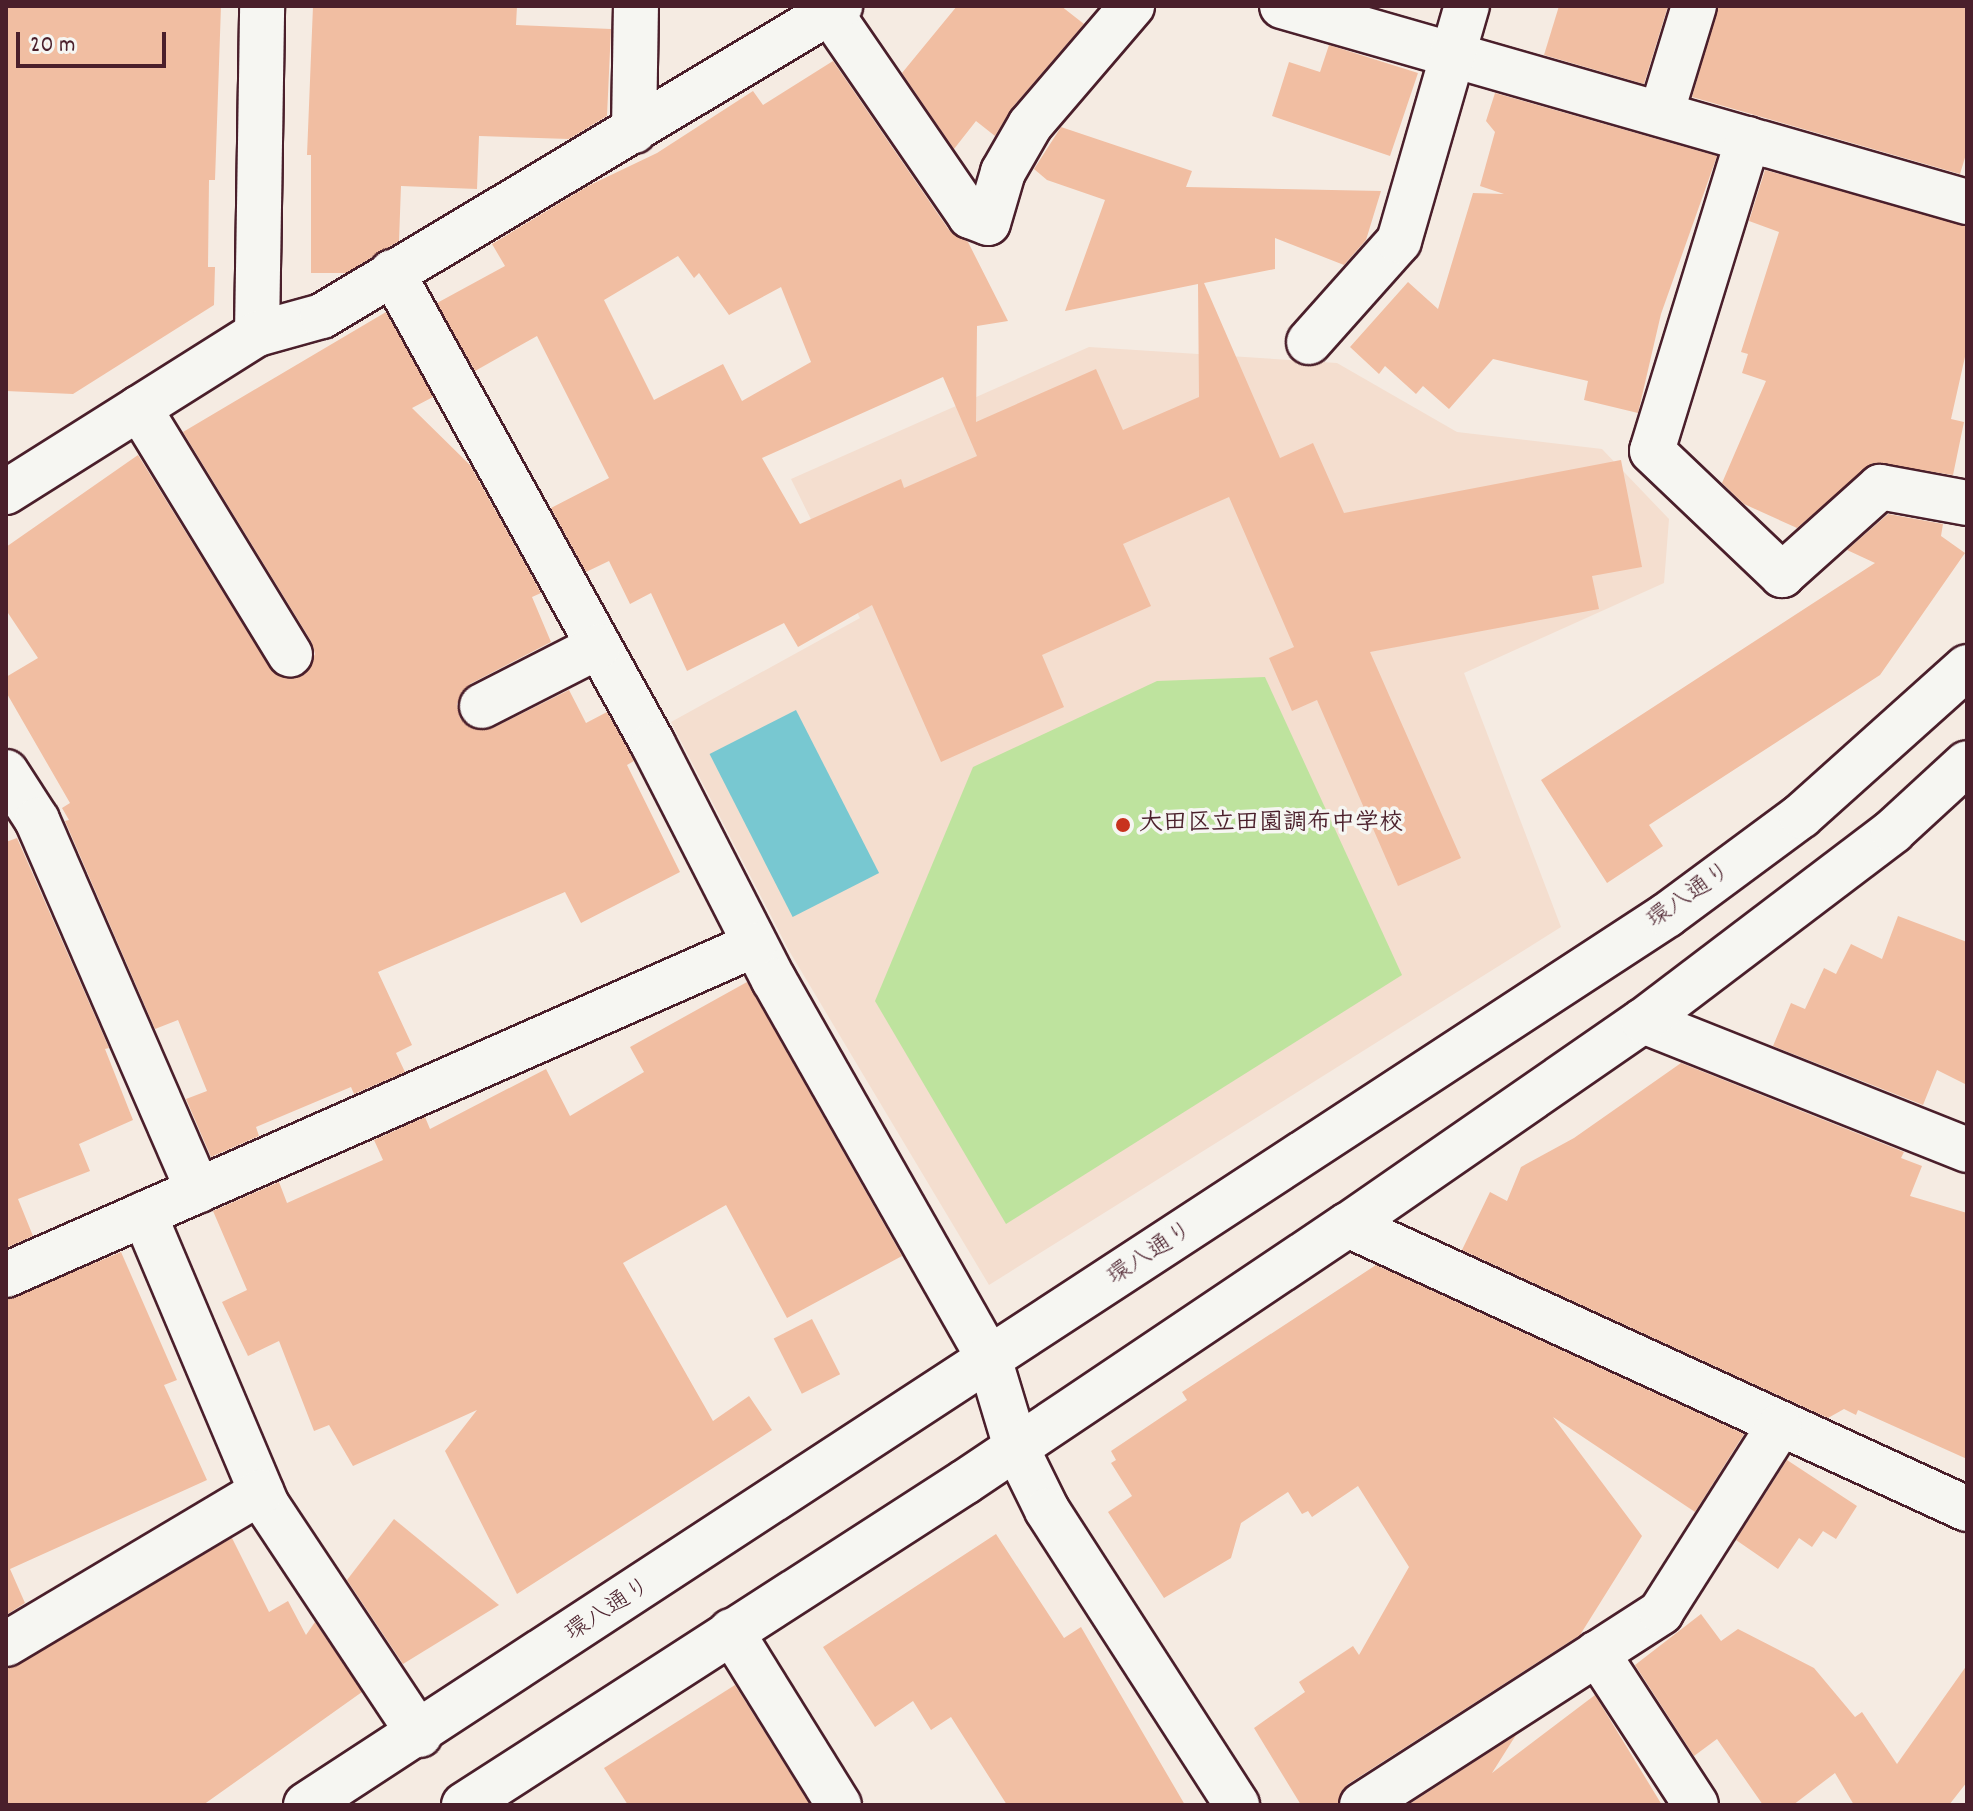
<!DOCTYPE html>
<html>
<head>
<meta charset="utf-8">
<style>
  body { margin:0 }
  #map { position:relative; width:1973px; height:1811px; overflow:hidden; background:#f5ebe2; font-family:Dekko,"Klee One",sans-serif }
  div>[style] { position:absolute }
  .built>* { inset:0; background:#f4decf }
  .green>* { inset:0; background:#bee39e }
  .water>* { inset:0; background:#78c8d1; transform-origin:0 0 }
  .building>* { inset:0; background:#f1bea2; transform-origin:0 0 }
  .roads { filter:drop-shadow(2px 0 #4a1f2b) drop-shadow(-2px 0 #4a1f2b) drop-shadow(0 2px #4a1f2b) drop-shadow(0 -2px #4a1f2b) }
  .minor>* { height:44px; margin:-22px; padding:0 22px; transform-origin:22px; border-radius:22px; background:#f6f6f2 }
  .major>* { height:44px; margin:-22px; padding:0 22px; transform-origin:22px; border-radius:22px; background:#f6f6f2 }
  .dots>* { width:22px; height:22px; translate:-50% -50%; box-sizing:border-box; border:4px solid #f6f6f2; border-radius:50% }
  span { translate:-50% -50%; white-space:nowrap; text-align:center; line-height:1.15; -webkit-text-stroke:7px #f6f6f2; paint-order:stroke }
  .poi-label { font-size:24px; color:#4a1f2b; font-weight:700 }
  .left { translate:0 -50%; text-align:left }
  .street-label { font-size:24px; color:#4a1f2b }
  .frame { position:absolute; inset:0; border:8px solid #4a1f2b; pointer-events:none }
  .scale { position:absolute; left:16px; top:32px; width:150px; height:36px; box-sizing:border-box; border:4px solid #4a1f2b; border-top:0; padding-left:10px; font-size:24px; line-height:28px; white-space:nowrap; color:#4a1f2b; -webkit-text-stroke:6px #f6f6f2; paint-order:stroke }
</style>
</head>
<body>
<div id="map">
  <div class="built">
    <i style="clip-path:polygon(1089px 347px,1337px 363px,1457px 432px,1602px 449px,1669px 519px,1664px 583px,1464px 673px,1561px 927px,989px 1285px,788px 949px,671px 722px,860px 618px,791px 479px)"></i>
  </div>
  <div class="green">
    <i style="clip-path:polygon(1265px 677px,1402px 975px,1006px 1224px,875px 1001px,973px 767px,1157px 681px)"></i>
  </div>
  <div class="water">
    <i style="left:796px;top:710px;width:183px;height:97px;rotate:63deg"></i>
  </div>
  <div class="building">
    <i style="clip-path:polygon(6px 6px,221px 6px,215px 180px,209px 180px,208px 267px,215px 267px,214px 305px,73px 394px,6px 391px)"></i>
    <i style="clip-path:polygon(313px 6px,517px 6px,516px 25px,611px 29px,607px 116px,569px 139px,479px 136px,477px 189px,401px 186px,399px 241px,346px 273px,311px 273px,311px 155px,307px 155px)"></i>
    <i style="clip-path:polygon(957px 6px,1061px 6px,1084px 24px,1011px 109px,995px 136px,976px 121px,954px 149px,902px 73px)"></i>
    <i style="clip-path:polygon(1559px 6px,1668px 6px,1644px 84px,1544px 55px)"></i>
    <i style="clip-path:polygon(1718px 6px,1967px 6px,1967px 151px,1960px 174px,1692px 97px)"></i>
    <i style="clip-path:polygon(1329px 45px,1418px 73px,1390px 156px,1272px 116px,1289px 62px,1320px 72px)"></i>
    <i style="clip-path:polygon(evenodd,833px 61px,949px 230px,968px 242px,1008px 321px,977px 326px,976px 422px,1096px 369px,1123px 430px,1199px 397px,1198px 284px,1065px 311px,1105px 200px,1047px 180px,1034px 169px,1061px 127px,1192px 171px,1186px 187px,1381px 191px,1366px 240px,1344px 265px,1275px 238px,1275px 269px,1204px 283px,1280px 458px,1313px 443px,1344px 513px,1621px 460px,1642px 567px,1592px 576px,1599px 609px,1370px 652px,1461px 858px,1398px 886px,1317px 700px,1292px 711px,1269px 658px,1294px 647px,1229px 497px,1123px 544px,1151px 606px,1042px 655px,1064px 707px,941px 762px,872px 605px,798px 647px,784px 623px,687px 671px,651px 593px,630px 604px,609px 561px,586px 572px,551px 508px,609px 478px,537px 336px,475px 371px,437px 303px,505px 266px,492px 244px,588px 186px,657px 153px,753px 91px,763px 105px,833px 61px,678px 256px,694px 278px,699px 273px,729px 315px,781px 287px,811px 362px,742px 401px,723px 364px,654px 400px,604px 300px,678px 256px,833px 61px,943px 377px,977px 456px,904px 488px,901px 479px,800px 524px,762px 458px,943px 377px)"></i>
    <i style="clip-path:polygon(1495px 93px,1717px 156px,1661px 314px,1638px 413px,1584px 400px,1588px 381px,1493px 359px,1449px 409px,1423px 386px,1416px 394px,1385px 366px,1379px 374px,1350px 347px,1408px 282px,1438px 309px,1473px 193px,1504px 194px,1480px 186px,1495px 132px,1486px 121px)"></i>
    <i style="clip-path:polygon(1765px 170px,1967px 226px,1967px 348px,1951px 419px,1964px 422px,1953px 475px,1873px 463px,1797px 528px,1744px 504px,1722px 483px,1766px 381px,1742px 373px,1748px 354px,1741px 352px,1779px 232px,1749px 221px)"></i>
    <i style="clip-path:polygon(386px 312px,433px 397px,412px 408px,470px 465px,541px 593px,532px 597px,551px 642px,470px 684px,457px 704px,460px 718px,469px 727px,493px 728px,569px 690px,586px 723px,607px 712px,634px 761px,627px 765px,680px 872px,581px 923px,565px 892px,378px 972px,412px 1045px,396px 1053px,405px 1072px,354px 1094px,351px 1087px,256px 1127px,259px 1136px,211px 1157px,186px 1099px,207px 1091px,178px 1020px,155px 1029px,65px 821px,69px 820px,62px 808px,70px 803px,6px 692px,6px 677px,38px 658px,6px 610px,6px 547px,138px 455px,269px 667px,290px 679px,304px 675px,315px 654px,311px 641px,183px 432px)"></i>
    <i style="clip-path:polygon(1888px 514px,1943px 524px,1941px 536px,1965px 553px,1880px 675px,1649px 825px,1663px 846px,1607px 883px,1541px 780px,1875px 563px,1847px 550px)"></i>
    <i style="clip-path:polygon(17px 838px,109px 1048px,105px 1049px,133px 1120px,79px 1144px,90px 1171px,18px 1199px,33px 1236px,6px 1248px,6px 842px)"></i>
    <i style="clip-path:polygon(1898px 916px,1967px 942px,1967px 1085px,1937px 1070px,1923px 1105px,1773px 1046px,1791px 1003px,1805px 1009px,1824px 968px,1836px 974px,1851px 944px,1882px 959px)"></i>
    <i style="clip-path:polygon(747px 982px,902px 1256px,787px 1318px,726px 1205px,623px 1263px,713px 1421px,749px 1396px,772px 1430px,517px 1594px,445px 1451px,477px 1410px,353px 1466px,329px 1425px,314px 1431px,279px 1341px,248px 1356px,222px 1302px,247px 1290px,213px 1211px,279px 1182px,287px 1203px,383px 1160px,374px 1140px,425px 1117px,430px 1129px,546px 1069px,570px 1116px,644px 1072px,630px 1047px)"></i>
    <i style="clip-path:polygon(1681px 1063px,1904px 1152px,1901px 1158px,1922px 1166px,1910px 1196px,1967px 1213px,1967px 1459px,1858px 1410px,1856px 1415px,1844px 1409px,1828px 1418px,1462px 1250px,1490px 1192px,1507px 1201px,1521px 1167px,1574px 1138px)"></i>
    <i style="clip-path:polygon(121px 1252px,177px 1380px,164px 1385px,207px 1480px,10px 1569px,25px 1603px,6px 1615px,6px 1300px)"></i>
    <i style="clip-path:polygon(1376px 1265px,1744px 1434px,1695px 1512px,1553px 1417px,1642px 1536px,1580px 1635px,1348px 1784px,1337px 1805px,1301px 1805px,1254px 1728px,1305px 1692px,1299px 1682px,1353px 1646px,1359px 1655px,1409px 1567px,1358px 1486px,1312px 1517px,1308px 1511px,1302px 1514px,1288px 1492px,1241px 1523px,1231px 1558px,1164px 1598px,1108px 1512px,1132px 1496px,1111px 1463px,1116px 1460px,1111px 1451px,1187px 1400px,1182px 1392px)"></i>
    <i style="left:812px;top:1319px;width:62px;height:43px;rotate:63deg"></i>
    <i style="clip-path:polygon(1787px 1460px,1857px 1506px,1836px 1539px,1823px 1531px,1812px 1547px,1799px 1538px,1778px 1569px,1736px 1540px)"></i>
    <i style="clip-path:polygon(394px 1519px,499px 1605px,403px 1664px,347px 1580px)"></i>
    <i style="clip-path:polygon(996px 1534px,1064px 1638px,1081px 1627px,1185px 1805px,1007px 1805px,951px 1717px,931px 1730px,913px 1701px,875px 1727px,823px 1647px)"></i>
    <i style="clip-path:polygon(232px 1538px,269px 1612px,288px 1601px,306px 1635px,315px 1622px,362px 1692px,203px 1805px,6px 1805px,6px 1669px)"></i>
    <i style="clip-path:polygon(1701px 1614px,1721px 1641px,1738px 1629px,1814px 1668px,1855px 1717px,1862px 1712px,1897px 1764px,1967px 1665px,1967px 1782px,1949px 1805px,1854px 1805px,1835px 1773px,1793px 1805px,1763px 1805px,1717px 1739px,1694px 1756px,1635px 1665px)"></i>
    <i style="clip-path:polygon(735px 1685px,810px 1805px,628px 1805px,604px 1768px)"></i>
    <i style="clip-path:polygon(1595px 1695px,1662px 1805px,1408px 1805px,1516px 1735px,1492px 1773px)"></i>
  </div>
  <div class="roads">
    <div class="minor">
      <i style="left:1282px;top:6px;width:712px;rotate:15.97deg"></i>
      <i style="left:832px;top:15px;width:244px;rotate:55.5deg"></i>
      <i style="left:970px;top:216px;width:19px;rotate:21deg"></i>
      <i style="left:988px;top:223px;width:53px;rotate:-73.6deg"></i>
      <i style="left:1003px;top:172px;width:54px;rotate:-60.1deg"></i>
      <i style="left:1030px;top:125px;width:157px;rotate:-49.4deg"></i>
      <i style="left:1661px;top:114px;width:113px;rotate:-73deg"></i>
      <i style="left:634px;top:131px;width:125px;rotate:-89.1deg"></i>
      <i style="left:1748px;top:139px;width:326px;rotate:107.1deg"></i>
      <i style="left:1652px;top:451px;width:180px;rotate:43.6deg"></i>
      <i style="left:1782px;top:575px;width:132px;rotate:-41.9deg"></i>
      <i style="left:1880px;top:487px;width:88px;rotate:10.4deg"></i>
      <i style="left:392px;top:272px;width:539px;rotate:61.06deg"></i>
      <i style="left:653px;top:744px;width:265px;rotate:62.9deg"></i>
      <i style="left:774px;top:980px;width:438px;rotate:60.4deg"></i>
      <i style="left:990px;top:1361px;width:90px;rotate:73.2deg"></i>
      <i style="left:1016px;top:1447px;width:70px;rotate:63.8deg"></i>
      <i style="left:1047px;top:1510px;width:351px;rotate:57.2deg"></i>
      <i style="left:257px;top:334px;width:328px;rotate:-89.1deg"></i>
      <i style="left:1309px;top:342px;width:135px;rotate:-48.3deg"></i>
      <i style="left:1399px;top:241px;width:245px;rotate:-73.9deg"></i>
      <i style="left:139px;top:408px;width:289px;rotate:58.5deg"></i>
      <i style="left:6px;top:492px;width:297px;rotate:-32.2deg"></i>
      <i style="left:257px;top:334px;width:67px;rotate:-15.5deg"></i>
      <i style="left:322px;top:316px;width:604px;rotate:-30.9deg"></i>
      <i style="left:482px;top:706px;width:131px;rotate:-27.1deg"></i>
      <i style="left:6px;top:772px;width:57px;rotate:57.1deg"></i>
      <i style="left:37px;top:820px;width:404px;rotate:66.5deg"></i>
      <i style="left:1643px;top:1021px;width:349px;rotate:21.7deg"></i>
      <i style="left:144px;top:1214px;width:316px;rotate:67.1deg"></i>
      <i style="left:267px;top:1505px;width:276px;rotate:56.4deg"></i>
      <i style="left:1348px;top:1225px;width:681px;rotate:24.65deg"></i>
      <i style="left:6px;top:1275px;width:818px;rotate:-23.81deg"></i>
      <i style="left:731px;top:1631px;width:205px;rotate:58.2deg"></i>
      <i style="left:6px;top:1644px;width:297px;rotate:-30.8deg"></i>
      <i style="left:1597px;top:1653px;width:181px;rotate:56.9deg"></i>
      <i style="left:1362px;top:1805px;width:356px;rotate:-32.8deg"></i>
      <i style="left:1661px;top:1612px;width:220px;rotate:-57.6deg"></i>
    </div>
    <div class="major">
      <i style="left:306px;top:1805px;width:1626px;rotate:-33.18deg"></i>
      <i style="left:1667px;top:915px;width:167px;rotate:-36.5deg"></i>
      <i style="left:1801px;top:816px;width:223px;rotate:-41.9deg"></i>
      <i style="left:464px;top:1805px;width:596px;rotate:-32.81deg"></i>
      <i style="left:965px;top:1482px;width:461px;rotate:-33.9deg"></i>
      <i style="left:1348px;top:1225px;width:359px;rotate:-34.7deg"></i>
      <i style="left:1643px;top:1021px;width:314px;rotate:-37.2deg"></i>
      <i style="left:1893px;top:831px;width:100px;rotate:-42.6deg"></i>
    </div>
  </div>
  <div class="dots">
    <i style="left:1123px;top:825px;background:#c8321e"></i>
  </div>
  <div class="poi-label">
    <span class="left" style="left:1139px;top:825px">大田区立田園調布中学校</span>
  </div>
  <div class="street-label">
    <span style="left:1690px;top:897px;rotate:-35deg">環八通り</span>
    <span style="left:1151px;top:1255px;rotate:-33deg">環八通り</span>
    <span style="left:609px;top:1611px;rotate:-33deg">環八通り</span>
  </div>
  <div class="frame"></div>
  <div class="scale">20 m</div>
</div>
</body>
</html>
